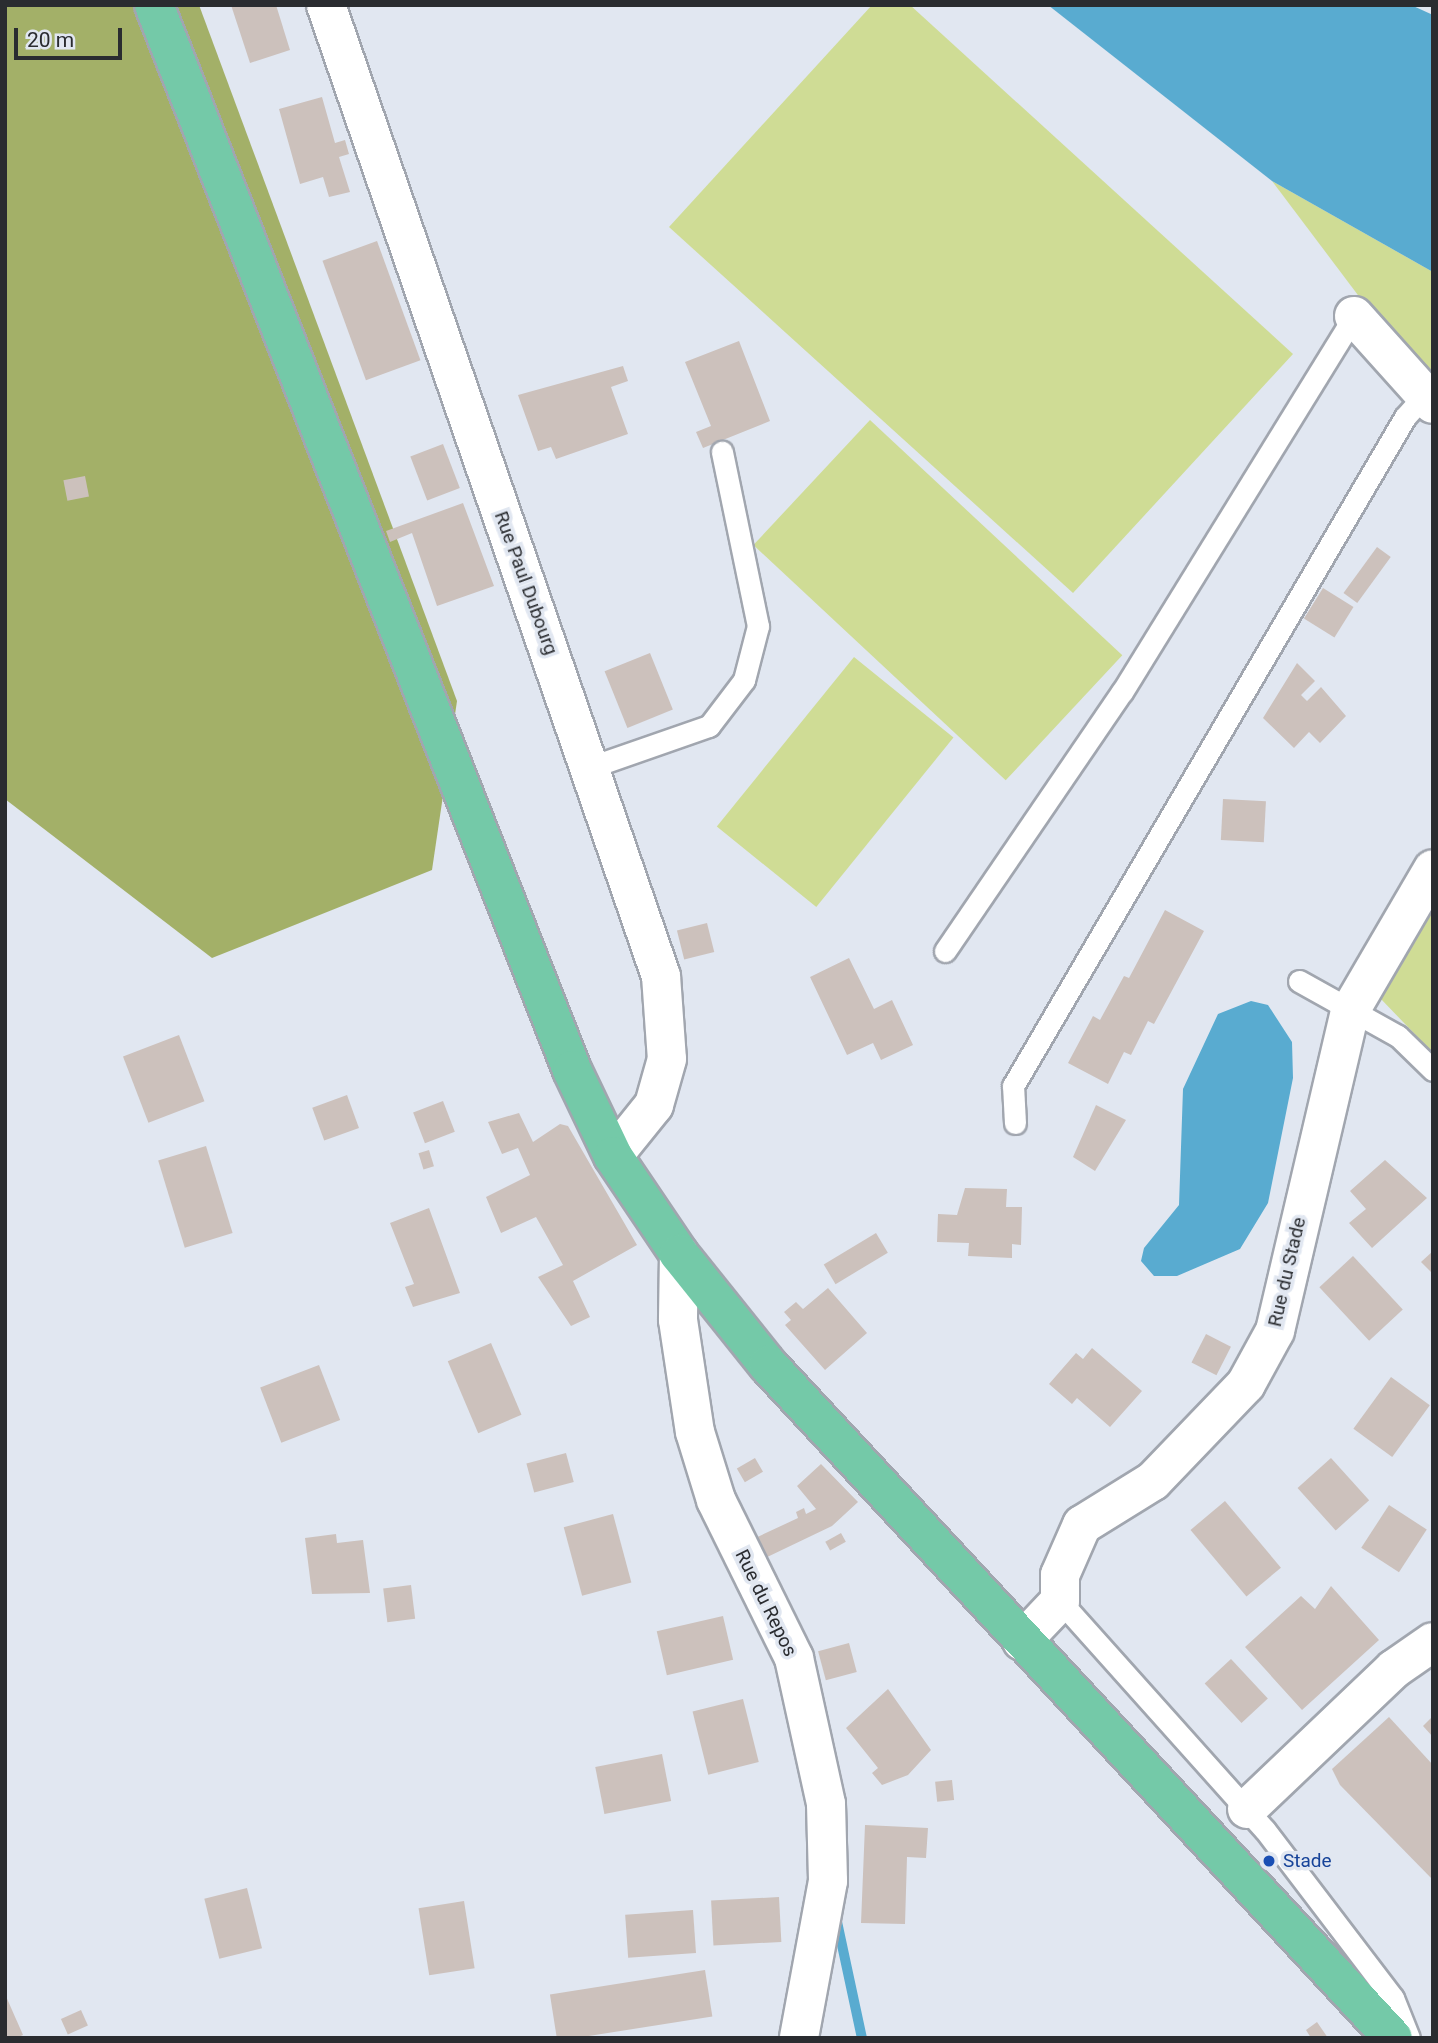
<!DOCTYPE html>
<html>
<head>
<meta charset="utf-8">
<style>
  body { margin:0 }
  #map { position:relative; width:1438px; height:2043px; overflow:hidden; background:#e1e7f1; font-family:Roboto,sans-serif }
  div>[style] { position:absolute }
  .green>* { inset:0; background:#cfdc95; transform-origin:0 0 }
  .forest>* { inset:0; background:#a3b068 }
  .water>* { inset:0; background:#59abd0 }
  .stream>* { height:10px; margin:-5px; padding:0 5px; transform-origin:5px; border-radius:5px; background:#59abd0 }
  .building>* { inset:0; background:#ccc1bc; transform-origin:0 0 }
  .roads { filter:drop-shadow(2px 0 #a1a6af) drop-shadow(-2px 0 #a1a6af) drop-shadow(0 2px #a1a6af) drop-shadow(0 -2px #a1a6af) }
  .lane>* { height:21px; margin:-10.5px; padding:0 10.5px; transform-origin:10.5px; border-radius:10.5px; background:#fff }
  .street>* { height:38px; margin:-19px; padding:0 19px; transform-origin:19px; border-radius:19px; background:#fff }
  .primary>* { height:38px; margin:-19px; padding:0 19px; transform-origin:19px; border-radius:19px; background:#74c9a8 }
  .dots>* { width:19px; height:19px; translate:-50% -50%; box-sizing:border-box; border:4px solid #e1e7f1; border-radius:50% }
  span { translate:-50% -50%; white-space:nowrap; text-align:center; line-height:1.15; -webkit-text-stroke:7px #e1e7f1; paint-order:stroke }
  .street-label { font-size:19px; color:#2a2c30 }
  .transit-label { font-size:19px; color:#164399 }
  .left { translate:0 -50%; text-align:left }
  .frame { position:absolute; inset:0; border:7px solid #2a2c30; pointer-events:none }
  .scale { position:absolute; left:14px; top:28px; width:108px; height:32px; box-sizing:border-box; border:4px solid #2a2c30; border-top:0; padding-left:9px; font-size:21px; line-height:24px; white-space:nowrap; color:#2a2c30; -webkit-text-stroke:5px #e1e7f1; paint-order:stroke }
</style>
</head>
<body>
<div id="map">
  <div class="green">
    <i style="clip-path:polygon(872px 5px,910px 5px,1293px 354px,1073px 593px,669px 227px)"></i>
    <i style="clip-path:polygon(1272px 181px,1433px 272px,1433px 380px,1385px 331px)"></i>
    <i style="left:870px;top:420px;width:345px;height:171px;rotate:43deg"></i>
    <i style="left:854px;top:657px;width:128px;height:218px;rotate:39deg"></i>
    <i style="clip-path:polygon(1433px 907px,1433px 1053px,1379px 997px)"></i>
  </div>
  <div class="forest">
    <i style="clip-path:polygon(5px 5px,199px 5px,457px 701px,432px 870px,212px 958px,5px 799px)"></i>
  </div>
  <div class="water">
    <i style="clip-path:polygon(1048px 5px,1411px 5px,1433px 15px,1433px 272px,1272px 181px)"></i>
    <i style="clip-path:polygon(1251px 1001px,1268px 1005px,1292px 1042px,1293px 1078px,1268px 1203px,1240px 1249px,1177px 1276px,1154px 1276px,1141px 1261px,1144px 1248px,1179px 1205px,1183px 1089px,1218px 1014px)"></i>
  </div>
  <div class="stream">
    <i style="left:836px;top:1917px;width:124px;rotate:77.9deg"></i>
  </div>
  <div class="building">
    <i style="clip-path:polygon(231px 5px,276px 5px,290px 50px,250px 63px)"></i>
    <i style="clip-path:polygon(322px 97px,335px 143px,345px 140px,349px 154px,339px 157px,350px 192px,329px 197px,323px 177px,300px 184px,279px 109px)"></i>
    <i style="left:377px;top:241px;width:127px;height:58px;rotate:70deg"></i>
    <i style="clip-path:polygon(739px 341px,770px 421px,703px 448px,696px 432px,711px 426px,685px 362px)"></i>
    <i style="clip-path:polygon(623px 366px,628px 381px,611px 387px,628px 434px,556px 459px,551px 447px,538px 451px,518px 395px)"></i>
    <i style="left:443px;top:444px;width:47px;height:35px;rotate:69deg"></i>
    <i style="left:85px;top:476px;width:21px;height:22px;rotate:79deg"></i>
    <i style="clip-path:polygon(463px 503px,494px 586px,437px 606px,412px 533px,390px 542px,386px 531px)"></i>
    <i style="left:1377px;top:547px;width:17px;height:57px;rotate:36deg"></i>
    <i style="left:1323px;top:588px;width:36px;height:36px;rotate:32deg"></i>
    <i style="left:650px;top:653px;width:61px;height:49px;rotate:68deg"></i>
    <i style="clip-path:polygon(1297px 663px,1315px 681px,1301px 695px,1307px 701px,1321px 687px,1346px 716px,1320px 743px,1309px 732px,1294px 748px,1263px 718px)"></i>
    <i style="left:1223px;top:799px;width:43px;height:41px;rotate:3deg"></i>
    <i style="clip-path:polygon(1165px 910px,1204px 931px,1154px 1024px,1148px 1021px,1131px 1055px,1124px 1052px,1108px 1084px,1068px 1063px,1093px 1016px,1100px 1020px,1124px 976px,1129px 978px)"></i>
    <i style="left:707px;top:923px;width:30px;height:31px;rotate:76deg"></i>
    <i style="clip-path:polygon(849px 958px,874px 1009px,892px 1000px,913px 1045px,881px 1060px,873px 1043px,847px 1055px,810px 977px)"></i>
    <i style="left:179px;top:1035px;width:71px;height:60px;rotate:69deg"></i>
    <i style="left:347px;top:1095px;width:35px;height:37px;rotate:70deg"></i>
    <i style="left:443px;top:1101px;width:33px;height:32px;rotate:69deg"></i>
    <i style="clip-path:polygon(1096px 1105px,1126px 1120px,1095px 1171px,1073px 1157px)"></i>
    <i style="clip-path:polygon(519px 1113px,533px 1142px,560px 1124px,568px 1126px,637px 1245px,573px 1281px,590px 1317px,571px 1326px,538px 1277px,563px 1265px,536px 1217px,501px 1233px,486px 1197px,530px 1175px,518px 1148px,502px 1154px,488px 1122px)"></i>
    <i style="left:206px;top:1146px;width:91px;height:50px;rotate:73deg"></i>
    <i style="left:429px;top:1150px;width:17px;height:11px;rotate:73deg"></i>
    <i style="clip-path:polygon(1385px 1160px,1427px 1198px,1372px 1248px,1349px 1223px,1366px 1209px,1350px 1191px)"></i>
    <i style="clip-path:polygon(965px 1188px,1007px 1189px,1006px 1207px,1022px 1207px,1021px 1245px,1012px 1244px,1012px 1258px,968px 1256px,969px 1243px,937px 1242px,938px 1214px,957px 1215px)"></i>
    <i style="clip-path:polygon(429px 1208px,460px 1293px,413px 1307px,405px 1287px,414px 1284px,390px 1223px)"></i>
    <i style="left:876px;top:1233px;width:23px;height:61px;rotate:59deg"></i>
    <i style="clip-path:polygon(1433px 1251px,1433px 1274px,1421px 1262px)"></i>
    <i style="left:1353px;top:1256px;width:73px;height:46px;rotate:47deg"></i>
    <i style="clip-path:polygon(828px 1288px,867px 1333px,825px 1370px,785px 1325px,791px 1320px,784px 1312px,796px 1302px,803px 1309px)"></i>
    <i style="left:1206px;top:1334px;width:28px;height:32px;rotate:27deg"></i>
    <i style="left:491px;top:1343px;width:78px;height:47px;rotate:67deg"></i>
    <i style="clip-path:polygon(1092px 1348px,1142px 1391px,1110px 1427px,1077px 1398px,1072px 1404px,1049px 1384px,1076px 1353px,1083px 1359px)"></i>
    <i style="left:319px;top:1365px;width:59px;height:63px;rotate:69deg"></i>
    <i style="left:1391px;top:1377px;width:48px;height:64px;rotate:36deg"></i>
    <i style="left:566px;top:1453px;width:30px;height:41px;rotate:75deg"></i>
    <i style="left:755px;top:1458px;width:16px;height:21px;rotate:60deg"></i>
    <i style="left:1331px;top:1458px;width:57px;height:45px;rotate:48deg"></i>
    <i style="clip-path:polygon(821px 1464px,858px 1502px,832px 1526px,761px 1560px,751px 1540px,798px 1518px,796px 1512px,804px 1508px,806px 1514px,816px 1509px,797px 1486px)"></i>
    <i style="left:1225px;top:1501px;width:87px;height:45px;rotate:50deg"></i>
    <i style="left:1389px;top:1505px;width:45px;height:51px;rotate:33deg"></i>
    <i style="left:613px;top:1514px;width:71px;height:51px;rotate:75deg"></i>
    <i style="left:841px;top:1533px;width:10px;height:18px;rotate:61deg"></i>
    <i style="clip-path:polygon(336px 1534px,337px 1543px,363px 1540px,370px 1593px,312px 1594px,305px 1538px)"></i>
    <i style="left:411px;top:1585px;width:34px;height:28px;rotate:83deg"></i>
    <i style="clip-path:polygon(1331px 1586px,1379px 1640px,1302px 1710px,1245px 1647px,1301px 1596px,1315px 1609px)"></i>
    <i style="left:723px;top:1616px;width:45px;height:68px;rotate:77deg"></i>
    <i style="left:849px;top:1643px;width:30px;height:32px;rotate:75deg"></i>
    <i style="left:1231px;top:1659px;width:54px;height:36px;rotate:47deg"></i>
    <i style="clip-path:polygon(888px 1689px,931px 1750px,908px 1775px,882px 1785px,872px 1773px,878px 1768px,846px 1728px)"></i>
    <i style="left:743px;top:1699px;width:65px;height:52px;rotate:76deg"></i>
    <i style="clip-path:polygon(1433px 1716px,1433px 1737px,1423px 1726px)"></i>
    <i style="clip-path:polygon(1389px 1717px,1433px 1765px,1433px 1880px,1340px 1785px,1332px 1769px)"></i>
    <i style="left:662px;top:1754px;width:48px;height:68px;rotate:79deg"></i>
    <i style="left:952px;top:1780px;width:20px;height:17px;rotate:84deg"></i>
    <i style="clip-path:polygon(865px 1825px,928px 1828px,926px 1858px,907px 1857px,905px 1924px,861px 1923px)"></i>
    <i style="left:247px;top:1888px;width:62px;height:44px;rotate:76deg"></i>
    <i style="left:779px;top:1897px;width:45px;height:68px;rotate:87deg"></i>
    <i style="left:464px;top:1901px;width:68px;height:46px;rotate:81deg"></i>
    <i style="left:693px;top:1910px;width:43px;height:68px;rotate:86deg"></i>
    <i style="left:705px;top:1970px;width:47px;height:157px;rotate:81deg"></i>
    <i style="clip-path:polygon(5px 1994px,23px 2035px,16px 2038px,5px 2038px)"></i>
    <i style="left:81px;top:2010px;width:17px;height:22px;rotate:66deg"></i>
    <i style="clip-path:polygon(1317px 2022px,1328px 2038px,1311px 2038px,1306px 2030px)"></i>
  </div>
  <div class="roads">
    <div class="lane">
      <i style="left:591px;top:767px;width:125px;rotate:-19.2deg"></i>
      <i style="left:709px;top:726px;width:58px;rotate:-52.7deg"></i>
      <i style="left:744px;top:680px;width:56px;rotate:-75.5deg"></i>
      <i style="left:758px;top:626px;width:178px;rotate:-101.7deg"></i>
      <i style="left:945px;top:951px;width:314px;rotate:-55.7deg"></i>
      <i style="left:1122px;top:692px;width:442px;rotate:-58.3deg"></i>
      <i style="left:1299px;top:981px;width:113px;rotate:29.1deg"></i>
      <i style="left:1398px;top:1036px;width:49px;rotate:44.2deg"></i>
      <i style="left:1015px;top:1123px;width:37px;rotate:-93deg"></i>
      <i style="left:1013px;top:1086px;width:775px;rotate:-59.63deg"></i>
      <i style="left:1405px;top:417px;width:30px;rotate:-48deg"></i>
      <i style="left:1060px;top:1601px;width:307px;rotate:48.2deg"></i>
      <i style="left:1265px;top:1830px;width:211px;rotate:52.7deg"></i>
      <i style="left:1393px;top:1998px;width:43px;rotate:68.2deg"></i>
    </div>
    <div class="street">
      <i style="left:326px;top:5px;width:1027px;rotate:70.97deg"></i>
      <i style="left:661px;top:976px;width:83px;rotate:85.9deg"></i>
      <i style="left:667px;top:1059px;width:48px;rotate:105.8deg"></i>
      <i style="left:654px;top:1105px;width:65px;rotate:128.8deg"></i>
      <i style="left:1354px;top:316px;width:118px;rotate:48.1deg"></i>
      <i style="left:679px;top:1254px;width:66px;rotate:90.9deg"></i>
      <i style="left:678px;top:1320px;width:113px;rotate:81.4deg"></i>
      <i style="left:695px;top:1432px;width:71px;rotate:72.8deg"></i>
      <i style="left:716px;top:1500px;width:176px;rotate:63.7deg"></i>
      <i style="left:794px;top:1658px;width:149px;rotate:77.6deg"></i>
      <i style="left:826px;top:1804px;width:77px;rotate:88.5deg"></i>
      <i style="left:828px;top:1881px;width:160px;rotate:100.5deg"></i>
      <i style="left:1022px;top:1641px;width:55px;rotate:-46.5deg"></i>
      <i style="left:1060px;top:1601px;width:26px;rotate:-90deg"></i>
      <i style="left:1060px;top:1575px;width:55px;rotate:-66.3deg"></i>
      <i style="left:1082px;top:1525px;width:84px;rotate:-31.8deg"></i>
      <i style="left:1153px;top:1481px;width:134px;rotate:-46.2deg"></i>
      <i style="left:1246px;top:1384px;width:60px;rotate:-61.3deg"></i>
      <i style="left:1275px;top:1331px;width:329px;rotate:-76.8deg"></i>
      <i style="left:1350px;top:1011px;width:164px;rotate:-59.7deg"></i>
      <i style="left:1247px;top:1809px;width:203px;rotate:-43.6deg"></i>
      <i style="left:1394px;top:1669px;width:47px;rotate:-34.7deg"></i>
    </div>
    <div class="primary">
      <i style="left:154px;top:5px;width:1144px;rotate:68.57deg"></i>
      <i style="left:572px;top:1070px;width:95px;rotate:64.5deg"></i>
      <i style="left:613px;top:1156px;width:118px;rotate:56deg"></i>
      <i style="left:679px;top:1254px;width:142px;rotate:51.3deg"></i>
      <i style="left:768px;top:1365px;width:918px;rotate:47.12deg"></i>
    </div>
  </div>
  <div class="dots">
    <i style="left:1269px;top:1861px;background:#1a4fb4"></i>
  </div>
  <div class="street-label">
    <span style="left:526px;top:583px;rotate:70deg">Rue Paul Dubourg</span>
    <span style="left:1287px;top:1272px;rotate:-77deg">Rue du Stade</span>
    <span style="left:766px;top:1603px;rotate:64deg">Rue du Repos</span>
  </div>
  <div class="transit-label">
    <span class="left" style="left:1283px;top:1861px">Stade</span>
  </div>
  <div class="frame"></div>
  <div class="scale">20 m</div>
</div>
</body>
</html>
